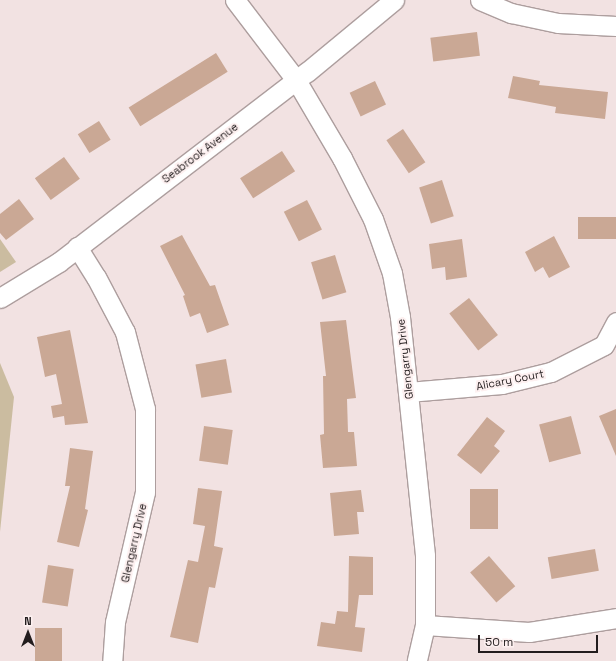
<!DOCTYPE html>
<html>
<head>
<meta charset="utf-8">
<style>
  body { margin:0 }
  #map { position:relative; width:616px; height:661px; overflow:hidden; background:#f2e2e2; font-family:"Space Grotesk",sans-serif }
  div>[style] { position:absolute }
  .green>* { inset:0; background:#cbbca0 }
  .building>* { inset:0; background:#caa895; transform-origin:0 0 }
  .roads { filter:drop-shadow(1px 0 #ad9e9e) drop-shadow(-1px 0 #ad9e9e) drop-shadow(0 1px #ad9e9e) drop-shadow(0 -1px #ad9e9e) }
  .street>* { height:19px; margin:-9.5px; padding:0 9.5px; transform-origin:9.5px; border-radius:9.5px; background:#fff }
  span { translate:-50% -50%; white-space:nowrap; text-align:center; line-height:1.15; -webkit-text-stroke:4px #fdf0f0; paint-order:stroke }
  .street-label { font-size:11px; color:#231d1e }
  .north { position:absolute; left:8px; top:613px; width:40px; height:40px; -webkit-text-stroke:3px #fdf0f0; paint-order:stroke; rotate:0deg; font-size:11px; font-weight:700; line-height:16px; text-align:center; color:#231d1e }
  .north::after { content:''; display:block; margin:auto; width:14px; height:18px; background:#231d1e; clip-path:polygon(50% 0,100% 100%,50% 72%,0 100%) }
  .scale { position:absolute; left:478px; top:635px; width:120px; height:18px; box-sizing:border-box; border:2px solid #231d1e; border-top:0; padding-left:5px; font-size:12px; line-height:14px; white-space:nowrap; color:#231d1e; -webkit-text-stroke:3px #fdf0f0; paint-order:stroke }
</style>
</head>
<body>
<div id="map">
  <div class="green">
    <i style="clip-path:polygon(0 239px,16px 262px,0 272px)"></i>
    <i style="clip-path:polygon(0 363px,14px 397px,0 532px)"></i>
  </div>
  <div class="building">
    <i style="left:477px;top:32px;width:24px;height:47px;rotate:83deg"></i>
    <i style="left:216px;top:53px;width:22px;height:103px;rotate:58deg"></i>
    <i style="clip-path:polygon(513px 76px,540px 81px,539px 85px,608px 92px,605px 119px,555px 113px,556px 107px,508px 98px)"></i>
    <i style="left:375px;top:81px;width:26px;height:28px;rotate:65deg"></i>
    <i style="left:99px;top:121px;width:22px;height:25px;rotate:58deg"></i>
    <i style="left:403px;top:129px;width:40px;height:20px;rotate:56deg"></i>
    <i style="left:282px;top:151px;width:24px;height:50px;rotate:57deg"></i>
    <i style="left:64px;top:157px;width:27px;height:36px;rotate:54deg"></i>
    <i style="left:442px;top:180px;width:38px;height:24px;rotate:72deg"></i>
    <i style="clip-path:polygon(19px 199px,34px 219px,6px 240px,0 233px,0 214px)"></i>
    <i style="left:307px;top:200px;width:33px;height:26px;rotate:63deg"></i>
    <i style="left:616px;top:217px;width:22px;height:38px;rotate:90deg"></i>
    <i style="clip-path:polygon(182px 235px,210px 286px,215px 285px,229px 325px,207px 333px,200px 313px,190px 317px,183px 296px,185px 295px,160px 246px)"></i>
    <i style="clip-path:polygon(554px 236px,570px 267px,549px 278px,543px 267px,535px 272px,525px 252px)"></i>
    <i style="clip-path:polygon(462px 239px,467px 277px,446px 280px,445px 267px,432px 269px,429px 244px)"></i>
    <i style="left:335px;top:255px;width:39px;height:25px;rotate:73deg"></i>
    <i style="left:469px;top:298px;width:47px;height:25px;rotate:52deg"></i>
    <i style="clip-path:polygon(346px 320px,356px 398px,347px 399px,348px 432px,354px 432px,357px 466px,323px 468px,320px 435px,324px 434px,323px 376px,326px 376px,320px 322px)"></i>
    <i style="clip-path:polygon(70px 330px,88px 423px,65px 425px,64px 416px,53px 418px,51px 406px,62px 404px,56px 374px,45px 377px,37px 337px)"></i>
    <i style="left:226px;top:359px;width:34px;height:31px;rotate:80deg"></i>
    <i style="clip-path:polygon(616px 409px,616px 456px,599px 416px)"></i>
    <i style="left:571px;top:416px;width:39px;height:33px;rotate:75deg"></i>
    <i style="clip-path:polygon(487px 417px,505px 431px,494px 446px,500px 451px,481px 474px,457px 455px)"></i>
    <i style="left:204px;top:426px;width:29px;height:35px;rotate:8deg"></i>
    <i style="clip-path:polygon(70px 448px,93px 451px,85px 509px,88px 510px,79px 547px,57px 542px,70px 486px,65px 486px)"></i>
    <i style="clip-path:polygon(198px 488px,222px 491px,214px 546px,223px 548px,215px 588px,209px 587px,198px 643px,170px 637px,188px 560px,198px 562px,205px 526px,193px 524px)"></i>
    <i style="left:470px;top:489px;width:28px;height:40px"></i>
    <i style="clip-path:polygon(361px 490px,364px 512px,357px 512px,359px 534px,334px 536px,330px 493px)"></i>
    <i style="left:595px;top:549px;width:22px;height:48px;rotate:80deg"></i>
    <i style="clip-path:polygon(349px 556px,373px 557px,373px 595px,359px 595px,355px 627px,365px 628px,362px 652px,317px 646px,321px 622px,335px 624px,337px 611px,348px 612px)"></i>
    <i style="left:489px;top:556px;width:40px;height:25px;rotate:49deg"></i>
    <i style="left:48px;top:565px;width:26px;height:38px;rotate:9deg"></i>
    <i style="left:35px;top:628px;width:27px;height:33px"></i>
  </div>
  <div class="roads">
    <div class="street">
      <i style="left:235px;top:0;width:101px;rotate:52.7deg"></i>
      <i style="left:296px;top:80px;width:91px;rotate:59.5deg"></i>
      <i style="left:342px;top:158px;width:68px;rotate:63.1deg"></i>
      <i style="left:373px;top:219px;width:57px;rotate:70.6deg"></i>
      <i style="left:392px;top:273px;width:45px;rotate:79.7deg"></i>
      <i style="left:400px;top:317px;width:240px;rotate:84deg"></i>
      <i style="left:425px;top:556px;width:69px;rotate:90deg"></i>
      <i style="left:425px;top:625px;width:37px;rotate:103deg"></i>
      <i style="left:480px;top:0;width:34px;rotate:23deg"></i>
      <i style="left:511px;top:13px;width:48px;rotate:12deg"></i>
      <i style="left:558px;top:23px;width:58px;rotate:3deg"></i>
      <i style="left:77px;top:247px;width:36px;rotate:58deg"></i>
      <i style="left:96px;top:277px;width:62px;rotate:62.2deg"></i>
      <i style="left:125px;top:332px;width:80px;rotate:75.4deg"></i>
      <i style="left:145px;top:409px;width:83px;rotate:90deg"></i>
      <i style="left:145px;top:492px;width:133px;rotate:103deg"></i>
      <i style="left:115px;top:622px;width:39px;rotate:94deg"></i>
      <i style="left:0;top:298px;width:69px;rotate:-31.4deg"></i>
      <i style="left:59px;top:262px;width:312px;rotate:-37.5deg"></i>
      <i style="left:307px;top:72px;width:113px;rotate:-39.6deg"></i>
      <i style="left:408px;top:392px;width:94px;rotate:-4.9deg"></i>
      <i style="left:502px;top:384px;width:50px;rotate:-13.8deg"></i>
      <i style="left:551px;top:372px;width:59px;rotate:-27deg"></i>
      <i style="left:604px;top:345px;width:26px;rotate:-62deg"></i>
      <i style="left:425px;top:625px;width:104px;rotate:3.9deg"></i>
      <i style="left:529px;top:632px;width:88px;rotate:-9.1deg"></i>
    </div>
  </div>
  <div class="street-label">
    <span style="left:200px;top:153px;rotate:-37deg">Seabrook Avenue</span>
    <span style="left:405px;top:359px;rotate:-96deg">Glengarry Drive</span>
    <span style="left:510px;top:380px;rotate:-11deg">Alicary Court</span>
    <span style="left:134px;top:543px;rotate:-77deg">Glengarry Drive</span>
  </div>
  <div class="north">N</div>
  <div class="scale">50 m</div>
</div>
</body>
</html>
